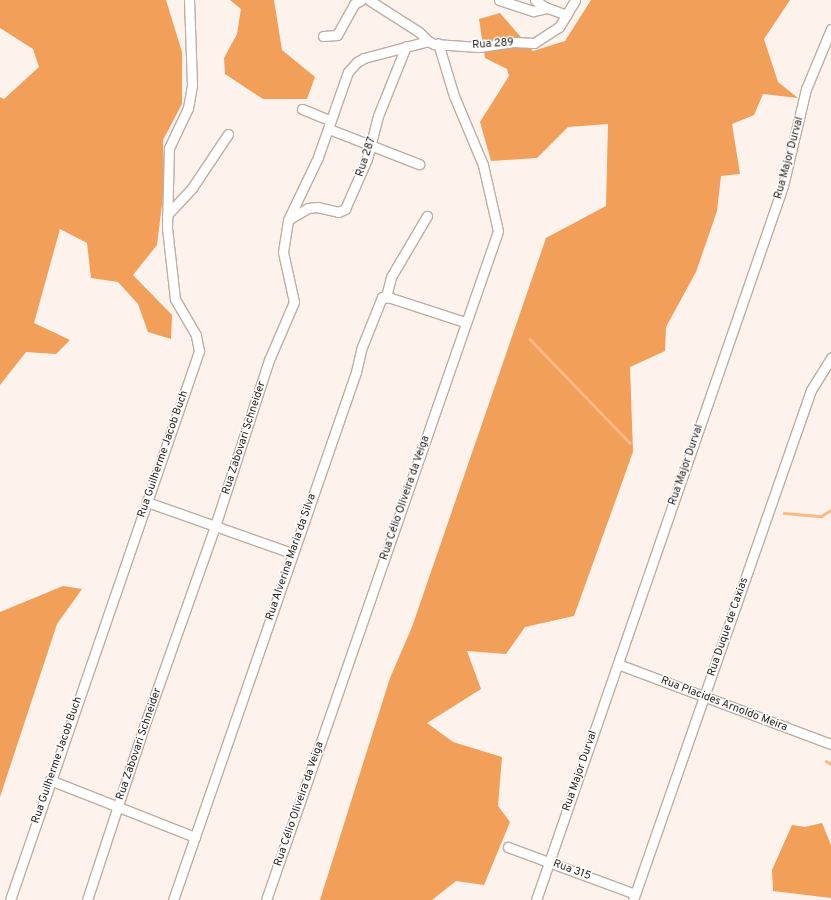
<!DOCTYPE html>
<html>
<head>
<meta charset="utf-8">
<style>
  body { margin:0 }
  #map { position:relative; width:831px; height:900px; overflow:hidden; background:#fdf3ec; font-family:Overpass,sans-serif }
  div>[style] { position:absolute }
  .forest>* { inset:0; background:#f19f59 }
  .stream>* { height:2.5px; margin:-1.25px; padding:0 1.25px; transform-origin:1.25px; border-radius:1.25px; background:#fcb984 }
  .roads { filter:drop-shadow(1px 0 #beaea2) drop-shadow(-1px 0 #beaea2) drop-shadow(0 1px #beaea2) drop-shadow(0 -1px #beaea2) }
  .minor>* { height:9px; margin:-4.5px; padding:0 4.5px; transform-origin:4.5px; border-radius:4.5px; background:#fff }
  span { translate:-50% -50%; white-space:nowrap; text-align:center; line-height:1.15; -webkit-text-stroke:3px #fff; paint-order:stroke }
  .street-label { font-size:11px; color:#2a241f }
</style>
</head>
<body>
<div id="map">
  <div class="forest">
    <i style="clip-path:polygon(0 0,166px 0,182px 52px,182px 104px,163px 140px,164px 188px,157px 245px,133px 275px,172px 315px,171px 339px,148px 332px,138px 304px,118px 282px,91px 278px,87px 243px,60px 229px,34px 323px,70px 340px,56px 354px,26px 352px,0 385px,0 97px,4px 99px,39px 67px,33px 49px,0 28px)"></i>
    <i style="clip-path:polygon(230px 0,274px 0,282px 50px,315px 77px,307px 99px,263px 99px,225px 74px,224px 58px,237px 34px,241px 9px)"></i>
    <i style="clip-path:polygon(591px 0,790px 0,764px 39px,778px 82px,798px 98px,763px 94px,754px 115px,732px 124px,740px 174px,721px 176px,717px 211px,696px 272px,666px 327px,665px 351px,630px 367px,633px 452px,574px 616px,525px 627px,506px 654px,467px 651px,481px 689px,427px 723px,453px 742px,502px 757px,498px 806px,510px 822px,484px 885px,456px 881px,432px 900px,320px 900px,390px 678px,412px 627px,546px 238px,606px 206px,608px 124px,568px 127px,537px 158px,491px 161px,480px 122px,509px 76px,507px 69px,485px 58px,479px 19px,500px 13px,533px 51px,565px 41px)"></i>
    <i style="clip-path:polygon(63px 586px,82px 589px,57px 624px,0 797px,0 612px)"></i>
    <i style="clip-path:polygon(822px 823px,831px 845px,831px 898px,773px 891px,772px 870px,792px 825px,805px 827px)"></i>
  </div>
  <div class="stream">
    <i style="left:530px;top:339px;width:144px;rotate:46.1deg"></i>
    <i style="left:784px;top:513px;width:37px;rotate:5deg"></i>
    <i style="left:821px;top:516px;width:12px;rotate:-31deg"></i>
    <i style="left:826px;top:761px;width:6px;rotate:31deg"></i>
  </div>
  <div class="roads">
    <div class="minor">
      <i style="left:369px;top:0;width:59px;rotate:32.6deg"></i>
      <i style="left:419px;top:32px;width:13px;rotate:45deg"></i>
      <i style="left:499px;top:0;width:36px;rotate:18deg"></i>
      <i style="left:533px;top:11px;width:14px;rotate:-12deg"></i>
      <i style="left:535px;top:0;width:12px;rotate:35deg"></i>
      <i style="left:545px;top:7px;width:23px;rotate:20deg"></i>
      <i style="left:323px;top:36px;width:14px;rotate:-4deg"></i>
      <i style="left:337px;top:35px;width:35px;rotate:-61deg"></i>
      <i style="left:354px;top:4px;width:8px;rotate:-30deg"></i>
      <i style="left:302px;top:109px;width:31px;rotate:22deg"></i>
      <i style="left:329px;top:129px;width:97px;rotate:21.3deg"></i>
      <i style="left:167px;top:215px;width:37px;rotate:-47deg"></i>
      <i style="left:192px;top:188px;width:65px;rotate:-56.3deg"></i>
      <i style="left:288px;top:220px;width:23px;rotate:-31deg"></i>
      <i style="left:308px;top:208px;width:9px;rotate:-6deg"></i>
      <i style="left:317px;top:207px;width:22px;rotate:13deg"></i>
      <i style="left:338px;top:212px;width:8px;rotate:-23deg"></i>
      <i style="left:345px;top:209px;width:55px;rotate:-66.3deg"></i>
      <i style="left:367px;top:159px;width:44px;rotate:-75.7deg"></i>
      <i style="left:378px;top:116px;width:75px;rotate:-68.2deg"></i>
      <i style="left:386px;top:297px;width:21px;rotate:-76deg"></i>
      <i style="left:391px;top:277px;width:71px;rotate:-59.5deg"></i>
      <i style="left:147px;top:502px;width:154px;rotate:19.4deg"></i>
      <i style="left:618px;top:664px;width:228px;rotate:20.6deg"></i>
      <i style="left:50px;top:780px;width:156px;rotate:21.5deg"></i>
      <i style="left:508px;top:847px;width:135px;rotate:20.3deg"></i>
      <i style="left:10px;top:900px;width:581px;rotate:-71deg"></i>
      <i style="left:199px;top:351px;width:16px;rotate:-101deg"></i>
      <i style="left:196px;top:335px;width:42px;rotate:-120.3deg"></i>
      <i style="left:175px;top:299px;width:71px;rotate:-96.4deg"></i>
      <i style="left:167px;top:228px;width:80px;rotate:-88.6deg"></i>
      <i style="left:169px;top:148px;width:44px;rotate:-64.6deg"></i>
      <i style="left:188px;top:108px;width:23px;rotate:-80deg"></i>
      <i style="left:192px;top:85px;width:85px;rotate:-92deg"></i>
      <i style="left:87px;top:900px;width:188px;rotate:-71.8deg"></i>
      <i style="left:146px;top:721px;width:207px;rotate:-70.5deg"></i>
      <i style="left:215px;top:526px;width:175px;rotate:-72deg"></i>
      <i style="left:269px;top:360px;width:63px;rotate:-66.7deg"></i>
      <i style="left:294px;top:302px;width:51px;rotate:-102.4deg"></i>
      <i style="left:283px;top:252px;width:32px;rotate:-81deg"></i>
      <i style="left:288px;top:220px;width:70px;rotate:-64.5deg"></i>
      <i style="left:318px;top:157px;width:90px;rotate:-70.6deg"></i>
      <i style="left:348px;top:72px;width:13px;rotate:-48deg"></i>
      <i style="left:357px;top:62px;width:8px;rotate:-30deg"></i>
      <i style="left:364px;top:58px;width:66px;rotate:-14.9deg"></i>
      <i style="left:428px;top:41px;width:7px;rotate:27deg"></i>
      <i style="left:434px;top:44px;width:45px;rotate:3.8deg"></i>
      <i style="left:479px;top:47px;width:35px;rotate:-8deg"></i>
      <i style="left:514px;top:42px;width:20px;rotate:3deg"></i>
      <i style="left:534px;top:43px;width:30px;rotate:-33deg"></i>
      <i style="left:559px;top:27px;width:31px;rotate:-59deg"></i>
      <i style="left:173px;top:900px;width:559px;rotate:-70.88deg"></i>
      <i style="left:356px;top:372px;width:26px;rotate:-77deg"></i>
      <i style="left:362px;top:347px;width:54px;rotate:-68.2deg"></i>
      <i style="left:382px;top:297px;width:9px;rotate:6deg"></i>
      <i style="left:391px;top:298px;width:78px;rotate:18deg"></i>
      <i style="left:266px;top:900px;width:708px;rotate:-70.87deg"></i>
      <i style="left:498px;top:231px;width:68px;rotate:-102.8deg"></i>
      <i style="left:483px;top:165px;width:75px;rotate:-112.8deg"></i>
      <i style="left:454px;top:96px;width:55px;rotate:-106.8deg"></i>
      <i style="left:536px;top:900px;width:756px;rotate:-70.92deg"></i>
      <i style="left:783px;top:186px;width:100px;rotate:-76.7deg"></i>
      <i style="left:806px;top:89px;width:65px;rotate:-67.4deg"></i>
      <i style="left:633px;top:900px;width:540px;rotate:-70.76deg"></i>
      <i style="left:811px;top:390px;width:38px;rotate:-58deg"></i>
    </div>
  </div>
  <div class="street-label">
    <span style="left:493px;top:44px;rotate:-4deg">Rua 289</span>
    <span style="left:366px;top:157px;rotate:-72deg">Rua 287</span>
    <span style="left:789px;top:158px;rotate:-75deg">Rua Major Durval</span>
    <span style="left:244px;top:438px;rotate:-72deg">Rua Zabovari Schneider</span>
    <span style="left:163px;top:454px;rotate:-71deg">Rua Guilherme Jacob Buch</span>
    <span style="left:686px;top:465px;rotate:-71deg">Rua Major Durval</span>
    <span style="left:405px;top:498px;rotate:-71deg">Rua Célio Oliveira da Veiga</span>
    <span style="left:291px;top:557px;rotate:-71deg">Rua Alverina Maria da Silva</span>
    <span style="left:728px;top:627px;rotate:-71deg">Rua Duque de Caxias</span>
    <span style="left:724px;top:704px;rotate:21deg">Rua Placides Arnoldo Meira</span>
    <span style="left:139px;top:744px;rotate:-71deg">Rua Zabovari Schneider</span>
    <span style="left:57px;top:760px;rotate:-71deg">Rua Guilherme Jacob Buch</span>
    <span style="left:580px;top:771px;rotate:-71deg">Rua Major Durval</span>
    <span style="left:299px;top:804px;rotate:-71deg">Rua Célio Oliveira da Veiga</span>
    <span style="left:572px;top:870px;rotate:20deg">Rua 315</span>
  </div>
</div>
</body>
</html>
